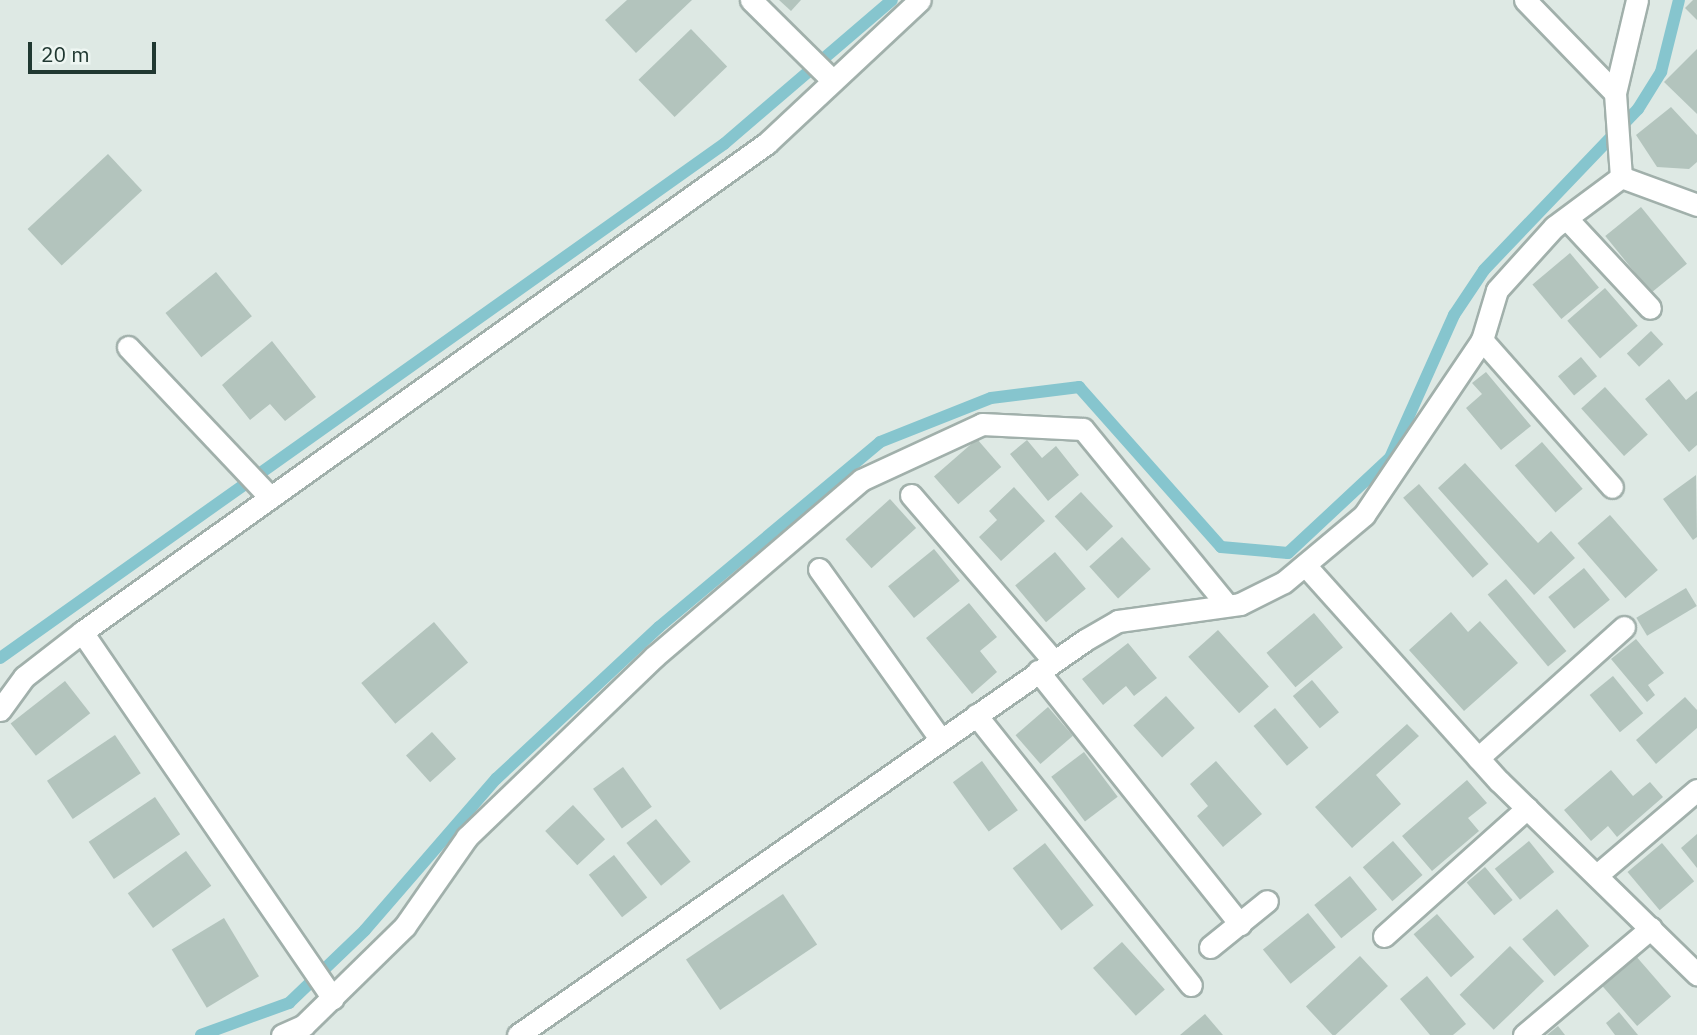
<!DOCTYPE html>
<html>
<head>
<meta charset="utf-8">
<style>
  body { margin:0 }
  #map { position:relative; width:1697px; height:1035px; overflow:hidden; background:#dee9e4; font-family:"IBM Plex Sans",sans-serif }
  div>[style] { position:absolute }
  .stream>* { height:12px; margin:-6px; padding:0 6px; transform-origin:6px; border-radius:6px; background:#86c5ce }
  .building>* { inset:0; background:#b3c4bd; transform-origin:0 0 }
  .roads { filter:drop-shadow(2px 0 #a1b0ab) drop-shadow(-2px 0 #a1b0ab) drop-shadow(0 2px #a1b0ab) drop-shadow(0 -2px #a1b0ab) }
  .minor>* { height:21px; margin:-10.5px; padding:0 10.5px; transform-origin:10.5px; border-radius:10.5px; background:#fff }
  span { translate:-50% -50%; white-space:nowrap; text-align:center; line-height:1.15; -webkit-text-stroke:5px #eef6f2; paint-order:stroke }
  .scale { position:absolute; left:28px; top:42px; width:128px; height:32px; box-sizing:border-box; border:4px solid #203831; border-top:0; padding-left:9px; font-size:21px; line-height:24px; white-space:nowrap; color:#203831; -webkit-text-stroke:5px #eef6f2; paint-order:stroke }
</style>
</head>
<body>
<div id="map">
  <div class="stream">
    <i style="left:0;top:658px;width:888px;rotate:-35.37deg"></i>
    <i style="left:724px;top:144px;width:221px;rotate:-40.6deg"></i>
    <i style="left:201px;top:1035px;width:94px;rotate:-20deg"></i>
    <i style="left:289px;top:1003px;width:105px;rotate:-43.8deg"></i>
    <i style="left:365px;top:930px;width:200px;rotate:-49.1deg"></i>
    <i style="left:496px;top:779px;width:223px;rotate:-43deg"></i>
    <i style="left:659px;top:627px;width:288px;rotate:-39.9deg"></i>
    <i style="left:880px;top:442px;width:119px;rotate:-21.6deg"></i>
    <i style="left:991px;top:398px;width:89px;rotate:-7.1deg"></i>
    <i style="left:1079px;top:387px;width:214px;rotate:48.4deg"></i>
    <i style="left:1221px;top:547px;width:67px;rotate:5.1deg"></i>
    <i style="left:1288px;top:553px;width:139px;rotate:-43deg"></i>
    <i style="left:1390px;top:458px;width:157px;rotate:-65.9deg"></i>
    <i style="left:1454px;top:315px;width:54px;rotate:-56.3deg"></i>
    <i style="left:1484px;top:270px;width:223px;rotate:-46.3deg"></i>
    <i style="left:1638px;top:109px;width:44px;rotate:-58.1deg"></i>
    <i style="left:1661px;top:72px;width:74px;rotate:-76deg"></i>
  </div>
  <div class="building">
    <i style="clip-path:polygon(627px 0,692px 0,636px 53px,605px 20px)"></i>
    <i style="clip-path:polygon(779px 0,801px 0,791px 11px)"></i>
    <i style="clip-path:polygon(1693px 0,1697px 0,1697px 20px,1685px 8px)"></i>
    <i style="left:691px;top:29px;width:52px;height:73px;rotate:46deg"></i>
    <i style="clip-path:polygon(1697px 49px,1697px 114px,1664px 82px)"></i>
    <i style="clip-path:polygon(1671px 107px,1697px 135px,1697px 162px,1689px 169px,1657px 167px,1636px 135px)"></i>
    <i style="left:108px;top:154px;width:50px;height:110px;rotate:47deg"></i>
    <i style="left:1641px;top:207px;width:73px;height:46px;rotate:51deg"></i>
    <i style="left:1570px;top:253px;width:45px;height:49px;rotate:50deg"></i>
    <i style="left:216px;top:272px;width:57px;height:65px;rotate:51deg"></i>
    <i style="left:1605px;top:288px;width:50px;height:50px;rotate:49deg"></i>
    <i style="left:1651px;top:331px;width:18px;height:33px;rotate:47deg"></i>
    <i style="clip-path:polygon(272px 341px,316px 397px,285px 421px,270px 404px,250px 420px,222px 385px)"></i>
    <i style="left:1581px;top:357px;width:25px;height:30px;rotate:50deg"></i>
    <i style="clip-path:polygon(1486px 372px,1531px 426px,1501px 450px,1466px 408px,1482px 394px,1472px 383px)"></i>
    <i style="clip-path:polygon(1669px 379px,1686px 400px,1697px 391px,1697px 445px,1689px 452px,1645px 399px)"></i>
    <i style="left:1605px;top:387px;width:64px;height:32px;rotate:48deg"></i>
    <i style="left:977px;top:439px;width:37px;height:57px;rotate:49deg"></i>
    <i style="clip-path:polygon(1027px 440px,1042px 458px,1056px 446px,1079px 475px,1048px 501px,1010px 454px)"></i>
    <i style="left:1542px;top:442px;width:62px;height:36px;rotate:49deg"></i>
    <i style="clip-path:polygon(1465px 463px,1538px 543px,1551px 531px,1575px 558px,1534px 595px,1438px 488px)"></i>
    <i style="clip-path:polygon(1696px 475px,1697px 537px,1693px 540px,1663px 499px)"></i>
    <i style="left:1419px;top:484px;width:106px;height:21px;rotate:49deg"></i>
    <i style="clip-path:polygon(1014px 487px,1045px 521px,1001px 561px,979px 537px,997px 520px,989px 511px)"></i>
    <i style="left:1081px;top:492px;width:47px;height:36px;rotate:47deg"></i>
    <i style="left:890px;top:499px;width:39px;height:60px;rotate:48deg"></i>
    <i style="left:1610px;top:515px;width:73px;height:43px;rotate:49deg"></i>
    <i style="left:1122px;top:537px;width:43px;height:44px;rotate:48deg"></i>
    <i style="left:934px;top:549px;width:41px;height:59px;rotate:51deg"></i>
    <i style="left:1055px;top:552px;width:48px;height:52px;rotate:50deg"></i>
    <i style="left:1584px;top:568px;width:41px;height:46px;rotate:51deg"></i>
    <i style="left:1506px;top:579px;width:94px;height:24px;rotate:50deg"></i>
    <i style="left:1686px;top:588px;width:21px;height:58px;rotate:59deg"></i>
    <i style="clip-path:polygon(969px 603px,997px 637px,980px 651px,997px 672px,972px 694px,926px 638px)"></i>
    <i style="clip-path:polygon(1451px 612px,1468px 632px,1480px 621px,1518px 663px,1464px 711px,1409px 650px)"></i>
    <i style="left:1314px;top:613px;width:45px;height:62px;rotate:50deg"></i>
    <i style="left:434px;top:622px;width:53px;height:95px;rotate:50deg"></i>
    <i style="left:1218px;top:630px;width:76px;height:40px;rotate:48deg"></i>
    <i style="clip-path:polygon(1636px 639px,1664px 673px,1648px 685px,1655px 695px,1647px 702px,1611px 659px)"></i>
    <i style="clip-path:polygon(1128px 643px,1157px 678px,1134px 696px,1126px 686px,1103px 705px,1082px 679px)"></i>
    <i style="left:1613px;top:676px;width:48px;height:30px;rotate:51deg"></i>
    <i style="left:1312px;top:680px;width:42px;height:25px;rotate:50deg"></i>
    <i style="left:65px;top:681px;width:41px;height:69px;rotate:52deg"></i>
    <i style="left:1166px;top:696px;width:43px;height:44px;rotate:48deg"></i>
    <i style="clip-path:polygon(1685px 697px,1697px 710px,1697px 728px,1656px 764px,1636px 740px)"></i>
    <i style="left:1048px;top:707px;width:38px;height:43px;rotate:49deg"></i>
    <i style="left:1275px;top:708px;width:52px;height:28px;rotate:50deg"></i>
    <i style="clip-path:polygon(1407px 724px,1419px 736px,1376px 775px,1401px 804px,1352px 848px,1315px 807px)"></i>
    <i style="left:432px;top:732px;width:36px;height:35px;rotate:48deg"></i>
    <i style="left:115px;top:735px;width:46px;height:82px;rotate:56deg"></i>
    <i style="left:1084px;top:752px;width:56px;height:41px;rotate:53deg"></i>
    <i style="left:982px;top:761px;width:61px;height:36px;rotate:54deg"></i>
    <i style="clip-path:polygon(1216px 761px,1262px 814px,1223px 847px,1197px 816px,1208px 806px,1190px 784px)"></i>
    <i style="left:623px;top:767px;width:49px;height:37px;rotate:54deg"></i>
    <i style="clip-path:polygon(1611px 770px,1633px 796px,1650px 782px,1663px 797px,1617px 837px,1608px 826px,1591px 841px,1564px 810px)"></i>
    <i style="clip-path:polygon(1467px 780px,1487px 803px,1468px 818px,1479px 831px,1432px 871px,1402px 836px)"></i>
    <i style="left:155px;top:797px;width:45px;height:80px;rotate:56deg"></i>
    <i style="left:573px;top:805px;width:47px;height:38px;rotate:47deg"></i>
    <i style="left:656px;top:819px;width:55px;height:38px;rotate:51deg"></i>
    <i style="clip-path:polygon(1697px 834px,1697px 868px,1681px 848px)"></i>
    <i style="left:1393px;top:841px;width:45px;height:40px;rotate:49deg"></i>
    <i style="left:1529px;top:841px;width:40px;height:44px;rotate:51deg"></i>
    <i style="left:1045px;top:843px;width:79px;height:41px;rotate:52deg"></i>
    <i style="left:1662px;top:843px;width:50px;height:45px;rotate:50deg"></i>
    <i style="left:186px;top:851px;width:43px;height:72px;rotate:54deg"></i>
    <i style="left:614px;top:855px;width:54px;height:32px;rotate:52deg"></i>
    <i style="left:1485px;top:867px;width:43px;height:24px;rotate:50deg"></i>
    <i style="left:1350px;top:876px;width:43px;height:46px;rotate:51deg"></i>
    <i style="left:783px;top:894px;width:61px;height:117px;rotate:56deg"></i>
    <i style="left:1557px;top:909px;width:49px;height:46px;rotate:49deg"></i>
    <i style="left:1308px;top:913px;width:44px;height:58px;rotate:51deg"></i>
    <i style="left:1437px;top:914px;width:57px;height:31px;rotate:49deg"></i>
    <i style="left:224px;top:918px;width:68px;height:61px;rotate:59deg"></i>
    <i style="left:1122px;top:942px;width:64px;height:39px;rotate:48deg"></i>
    <i style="left:1510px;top:946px;width:49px;height:70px;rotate:46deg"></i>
    <i style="left:1635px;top:955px;width:55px;height:45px;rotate:49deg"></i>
    <i style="left:1360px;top:956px;width:41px;height:74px;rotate:47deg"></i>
    <i style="clip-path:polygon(1427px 976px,1466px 1024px,1453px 1035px,1430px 1035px,1400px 999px)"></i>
    <i style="clip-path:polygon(1619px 1012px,1638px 1035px,1615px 1035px,1606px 1023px)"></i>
    <i style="clip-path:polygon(1205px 1014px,1223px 1035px,1180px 1035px)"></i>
    <i style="clip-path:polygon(1558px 1026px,1565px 1035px,1547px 1035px)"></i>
  </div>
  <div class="roads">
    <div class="minor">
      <i style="left:751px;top:0;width:115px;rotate:44.6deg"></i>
      <i style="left:1525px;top:0;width:129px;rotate:45.9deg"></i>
      <i style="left:1621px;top:177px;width:84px;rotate:-94.1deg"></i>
      <i style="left:1615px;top:93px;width:96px;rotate:-76.7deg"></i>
      <i style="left:1621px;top:177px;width:81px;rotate:20.2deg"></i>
      <i style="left:1568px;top:220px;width:120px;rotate:47deg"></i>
      <i style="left:1482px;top:340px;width:196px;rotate:48.5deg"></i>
      <i style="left:128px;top:347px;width:207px;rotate:46.6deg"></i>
      <i style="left:911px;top:495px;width:219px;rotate:49.3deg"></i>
      <i style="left:1305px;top:565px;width:290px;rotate:48.1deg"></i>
      <i style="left:1499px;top:781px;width:277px;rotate:44.3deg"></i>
      <i style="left:819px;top:569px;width:210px;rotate:54.5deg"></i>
      <i style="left:82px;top:632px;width:444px;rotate:55.6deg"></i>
      <i style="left:1038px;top:671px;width:324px;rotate:51.4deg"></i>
      <i style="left:0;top:710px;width:41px;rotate:-54deg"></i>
      <i style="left:24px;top:677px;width:73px;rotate:-37.8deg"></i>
      <i style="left:82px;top:632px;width:842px;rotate:-35.52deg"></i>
      <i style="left:767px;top:143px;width:209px;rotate:-43.1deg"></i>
      <i style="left:976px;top:715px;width:345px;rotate:51.5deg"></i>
      <i style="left:1478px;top:758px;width:196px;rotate:-41.9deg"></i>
      <i style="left:1597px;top:875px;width:131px;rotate:-40.4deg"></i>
      <i style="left:1384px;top:936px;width:192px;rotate:-41.8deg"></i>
      <i style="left:1210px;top:947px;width:73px;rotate:-38.9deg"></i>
      <i style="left:282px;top:1035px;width:24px;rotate:-24deg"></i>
      <i style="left:304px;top:1025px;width:141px;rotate:-44.4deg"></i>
      <i style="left:405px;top:926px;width:108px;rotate:-55.1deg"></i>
      <i style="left:467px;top:837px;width:260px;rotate:-43.9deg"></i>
      <i style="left:654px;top:657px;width:272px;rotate:-40.5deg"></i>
      <i style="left:861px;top:480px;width:133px;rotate:-24.8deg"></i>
      <i style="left:982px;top:424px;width:101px;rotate:2.8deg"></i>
      <i style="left:1083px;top:429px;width:227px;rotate:50.7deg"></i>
      <i style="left:518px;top:1035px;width:691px;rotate:-34.86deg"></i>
      <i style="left:1085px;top:640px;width:38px;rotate:-30deg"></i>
      <i style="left:1118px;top:621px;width:123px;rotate:-7.9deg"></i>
      <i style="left:1240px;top:604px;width:49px;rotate:-26.6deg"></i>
      <i style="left:1284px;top:582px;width:104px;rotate:-39.9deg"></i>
      <i style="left:1364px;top:515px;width:211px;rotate:-56deg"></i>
      <i style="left:1482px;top:340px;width:52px;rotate:-73.3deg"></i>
      <i style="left:1497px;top:290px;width:85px;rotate:-47.9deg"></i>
      <i style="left:1554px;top:227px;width:84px;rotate:-36.7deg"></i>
      <i style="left:1524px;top:1035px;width:166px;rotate:-40.1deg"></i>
    </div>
  </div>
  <div class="scale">20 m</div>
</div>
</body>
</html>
